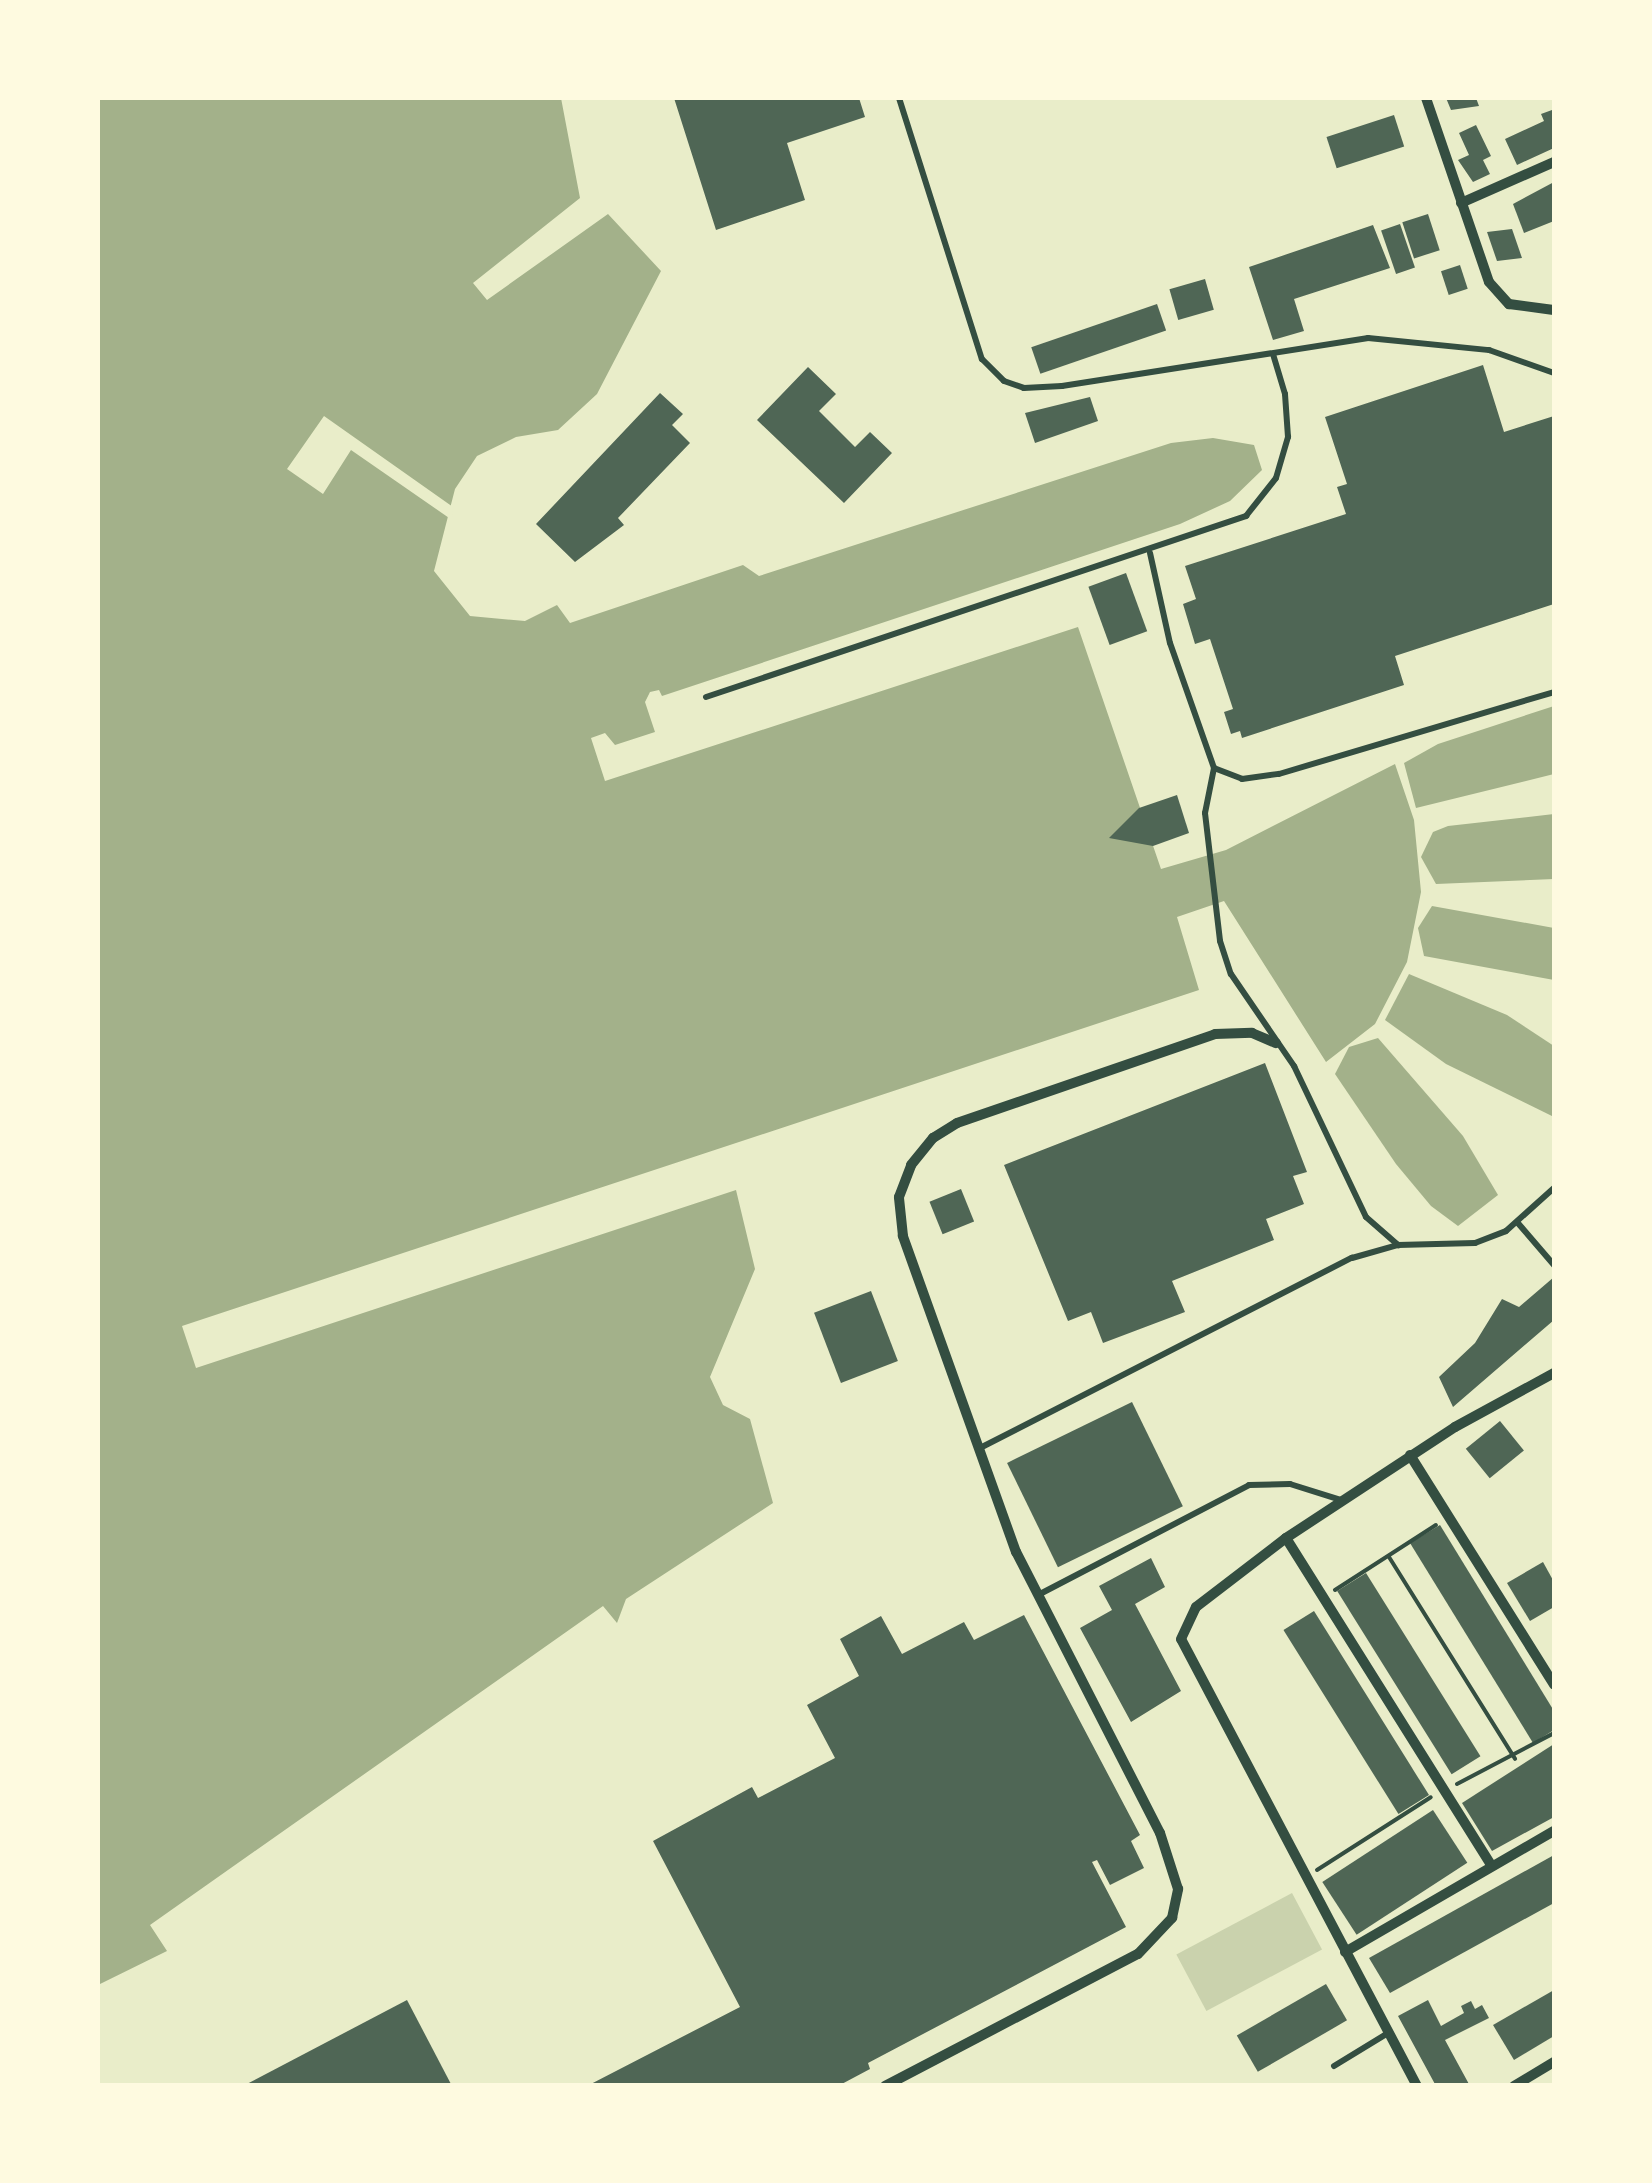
<!DOCTYPE html>
<html>
<head>
<meta charset="utf-8">
<style>
  body { margin:0 }
  #map { position:relative; width:1652px; height:2183px; overflow:hidden; background:#e9edc9; font-family:"Nunito Sans",sans-serif }
  div>[style] { position:absolute }
  .green>* { inset:0; background:#cad2ad; transform-origin:0 0 }
  .water>* { inset:0; background:#a3b18a }
  .pier>* { inset:0; background:#e9edc9 }
  .building>* { inset:0; background:#4f6655; transform-origin:0 0 }
  .path>* { height:4px; margin:-2px; padding:0 2px; transform-origin:2px; border-radius:2px; background:#344e41 }
  .service>* { height:6px; margin:-3px; padding:0 3px; transform-origin:3px; border-radius:3px; background:#344e41 }
  .minor>* { height:10px; margin:-5px; padding:0 5px; transform-origin:5px; border-radius:5px; background:#344e41 }
  span { translate:-50% -50%; white-space:nowrap; text-align:center; line-height:1.15; -webkit-text-stroke:9px #fefae0; paint-order:stroke }
  .frame { position:absolute; inset:0; border:100px solid #fefae0; pointer-events:none }
</style>
</head>
<body>
<div id="map">
  <div class="green">
    <i style="left:1292px;top:1893px;width:64px;height:131px;rotate:62deg"></i>
  </div>
  <div class="water">
    <i style="clip-path:polygon(98px 98px,561px 98px,580px 198px,473px 283px,487px 300px,608px 214px,661px 271px,597px 394px,558px 430px,516px 437px,477px 456px,455px 489px,434px 571px,470px 616px,525px 621px,557px 605px,570px 623px,743px 565px,759px 576px,1171px 443px,1213px 438px,1254px 445px,1262px 470px,1230px 501px,1180px 524px,662px 696px,659px 690px,650px 692px,645px 702px,655px 732px,615px 745px,605px 733px,591px 738px,605px 781px,1078px 627px,1161px 869px,1226px 850px,1395px 764px,1414px 820px,1421px 892px,1407px 962px,1375px 1024px,1326px 1062px,1224px 901px,1177px 917px,1199px 990px,182px 1326px,196px 1368px,736px 1190px,755px 1269px,710px 1377px,723px 1405px,750px 1419px,773px 1503px,626px 1599px,617px 1623px,603px 1606px,150px 1925px,167px 1951px,98px 1985px)"></i>
    <i style="clip-path:polygon(1554px 706px,1554px 774px,1416px 808px,1404px 763px,1438px 744px)"></i>
    <i style="clip-path:polygon(1554px 814px,1554px 879px,1436px 884px,1421px 857px,1433px 832px,1448px 826px)"></i>
    <i style="clip-path:polygon(1432px 906px,1554px 928px,1554px 980px,1424px 956px,1418px 928px)"></i>
    <i style="clip-path:polygon(1409px 974px,1507px 1015px,1554px 1046px,1554px 1117px,1446px 1064px,1385px 1020px)"></i>
    <i style="clip-path:polygon(1378px 1038px,1463px 1136px,1498px 1195px,1458px 1226px,1431px 1206px,1396px 1164px,1335px 1074px,1349px 1047px)"></i>
  </div>
  <div class="pier">
    <i style="clip-path:polygon(324px 416px,453px 507px,452px 520px,351px 450px,323px 494px,287px 469px)"></i>
  </div>
  <div class="building">
    <i style="clip-path:polygon(674px 98px,859px 98px,865px 117px,787px 143px,805px 200px,716px 230px)"></i>
    <i style="clip-path:polygon(1446px 98px,1476px 98px,1479px 106px,1451px 110px)"></i>
    <i style="clip-path:polygon(1552px 110px,1554px 148px,1517px 165px,1505px 139px,1544px 121px,1541px 114px)"></i>
    <i style="left:1394px;top:115px;width:33px;height:71px;rotate:72deg"></i>
    <i style="clip-path:polygon(1476px 125px,1491px 156px,1483px 160px,1490px 174px,1473px 182px,1458px 160px,1469px 155px,1459px 133px)"></i>
    <i style="clip-path:polygon(1554px 182px,1554px 221px,1524px 233px,1513px 204px)"></i>
    <i style="left:1428px;top:214px;width:38px;height:27px;rotate:72deg"></i>
    <i style="left:1400px;top:224px;width:46px;height:20px;rotate:71deg"></i>
    <i style="clip-path:polygon(1373px 225px,1390px 268px,1294px 299px,1304px 331px,1273px 340px,1249px 267px)"></i>
    <i style="clip-path:polygon(1512px 229px,1522px 258px,1497px 261px,1487px 232px)"></i>
    <i style="left:1460px;top:265px;width:25px;height:20px;rotate:72deg"></i>
    <i style="left:1205px;top:279px;width:32px;height:37px;rotate:74deg"></i>
    <i style="left:1157px;top:304px;width:28px;height:133px;rotate:71deg"></i>
    <i style="clip-path:polygon(1483px 365px,1504px 432px,1554px 416px,1554px 604px,1395px 656px,1404px 685px,1242px 738px,1240px 731px,1231px 734px,1224px 712px,1233px 709px,1210px 639px,1195px 644px,1183px 604px,1196px 599px,1185px 566px,1346px 514px,1337px 487px,1347px 484px,1325px 417px)"></i>
    <i style="clip-path:polygon(808px 367px,836px 394px,819px 411px,855px 447px,870px 432px,892px 453px,844px 503px,757px 420px)"></i>
    <i style="clip-path:polygon(660px 393px,683px 414px,672px 425px,690px 443px,618px 518px,624px 525px,575px 562px,536px 524px)"></i>
    <i style="clip-path:polygon(1090px 397px,1098px 421px,1035px 443px,1025px 413px)"></i>
    <i style="left:1126px;top:573px;width:62px;height:40px;rotate:70deg"></i>
    <i style="clip-path:polygon(1177px 795px,1189px 833px,1153px 846px,1109px 838px,1139px 808px)"></i>
    <i style="clip-path:polygon(1265px 1063px,1307px 1172px,1293px 1176px,1304px 1204px,1266px 1219px,1274px 1240px,1172px 1281px,1185px 1312px,1103px 1343px,1091px 1312px,1068px 1321px,1004px 1165px)"></i>
    <i style="left:961px;top:1189px;width:35px;height:34px;rotate:68deg"></i>
    <i style="clip-path:polygon(1554px 1277px,1554px 1320px,1453px 1407px,1439px 1377px,1475px 1343px,1502px 1299px,1519px 1307px)"></i>
    <i style="left:871px;top:1291px;width:75px;height:61px;rotate:69deg"></i>
    <i style="left:1132px;top:1402px;width:116px;height:139px;rotate:64deg"></i>
    <i style="left:1500px;top:1421px;width:38px;height:44px;rotate:51deg"></i>
    <i style="clip-path:polygon(1440px 1525px,1554px 1711px,1554px 1730px,1533px 1743px,1410px 1543px)"></i>
    <i style="clip-path:polygon(1151px 1558px,1165px 1587px,1135px 1604px,1181px 1691px,1131px 1722px,1080px 1628px,1112px 1610px,1099px 1586px)"></i>
    <i style="clip-path:polygon(1543px 1562px,1554px 1582px,1554px 1607px,1530px 1621px,1507px 1583px)"></i>
    <i style="left:1366px;top:1573px;width:216px;height:34px;rotate:58deg"></i>
    <i style="left:1314px;top:1611px;width:217px;height:36px;rotate:58deg"></i>
    <i style="clip-path:polygon(1024px 1615px,1140px 1835px,1131px 1841px,1144px 1868px,1110px 1885px,1097px 1860px,1092px 1862px,1126px 1927px,868px 2063px,870px 2069px,838px 2086px,587px 2086px,740px 2007px,653px 1841px,752px 1787px,758px 1798px,835px 1758px,807px 1705px,859px 1676px,840px 1639px,881px 1616px,902px 1654px,964px 1622px,974px 1640px)"></i>
    <i style="clip-path:polygon(1554px 1744px,1554px 1817px,1492px 1851px,1462px 1803px)"></i>
    <i style="left:1433px;top:1810px;width:63px;height:132px;rotate:57deg"></i>
    <i style="clip-path:polygon(1554px 1855px,1554px 1903px,1390px 1993px,1369px 1958px)"></i>
    <i style="left:1326px;top:1984px;width:42px;height:103px;rotate:60deg"></i>
    <i style="clip-path:polygon(1554px 1990px,1554px 2036px,1514px 2060px,1493px 2025px)"></i>
    <i style="clip-path:polygon(407px 2000px,452px 2086px,243px 2086px)"></i>
    <i style="clip-path:polygon(1428px 2000px,1441px 2026px,1464px 2013px,1461px 2006px,1471px 2001px,1475px 2009px,1482px 2005px,1489px 2018px,1445px 2040px,1470px 2086px,1436px 2086px,1398px 2016px)"></i>
  </div>
  <div class="path">
    <i style="left:1389px;top:1557px;width:238px;rotate:58deg"></i>
    <i style="left:1335px;top:1590px;width:120px;rotate:-32.8deg"></i>
    <i style="left:1457px;top:1784px;width:110px;rotate:-27.7deg"></i>
    <i style="left:1317px;top:1870px;width:135px;rotate:-32.6deg"></i>
  </div>
  <div class="service">
    <i style="left:899px;top:98px;width:274px;rotate:72.4deg"></i>
    <i style="left:982px;top:359px;width:31px;rotate:45deg"></i>
    <i style="left:1004px;top:381px;width:21px;rotate:19deg"></i>
    <i style="left:1024px;top:388px;width:38px;rotate:-3deg"></i>
    <i style="left:1062px;top:386px;width:310px;rotate:-8.9deg"></i>
    <i style="left:1368px;top:338px;width:122px;rotate:5.7deg"></i>
    <i style="left:1489px;top:350px;width:69px;rotate:19.5deg"></i>
    <i style="left:1150px;top:553px;width:92px;rotate:77.5deg"></i>
    <i style="left:1170px;top:643px;width:133px;rotate:70.6deg"></i>
    <i style="left:1214px;top:768px;width:46px;rotate:101.3deg"></i>
    <i style="left:1205px;top:813px;width:129px;rotate:83.3deg"></i>
    <i style="left:1220px;top:941px;width:35px;rotate:72deg"></i>
    <i style="left:1231px;top:974px;width:112px;rotate:55.6deg"></i>
    <i style="left:1294px;top:1066px;width:167px;rotate:64.5deg"></i>
    <i style="left:1366px;top:1217px;width:43px;rotate:41.2deg"></i>
    <i style="left:706px;top:697px;width:570px;rotate:-18.53deg"></i>
    <i style="left:1246px;top:516px;width:48px;rotate:-51.7deg"></i>
    <i style="left:1276px;top:478px;width:43px;rotate:-73.7deg"></i>
    <i style="left:1288px;top:437px;width:43px;rotate:-94deg"></i>
    <i style="left:1285px;top:394px;width:42px;rotate:-106.7deg"></i>
    <i style="left:1214px;top:768px;width:30px;rotate:21deg"></i>
    <i style="left:1242px;top:779px;width:37px;rotate:-8deg"></i>
    <i style="left:1279px;top:774px;width:287px;rotate:-16.6deg"></i>
    <i style="left:1517px;top:1222px;width:57px;rotate:49.3deg"></i>
    <i style="left:978px;top:1449px;width:420px;rotate:-27.1deg"></i>
    <i style="left:1352px;top:1258px;width:48px;rotate:-15.8deg"></i>
    <i style="left:1398px;top:1245px;width:77px;rotate:-1.5deg"></i>
    <i style="left:1475px;top:1243px;width:33px;rotate:-21deg"></i>
    <i style="left:1506px;top:1231px;width:64px;rotate:-41.9deg"></i>
    <i style="left:1038px;top:1595px;width:238px;rotate:-27.5deg"></i>
    <i style="left:1249px;top:1485px;width:41px;rotate:-1.4deg"></i>
    <i style="left:1290px;top:1484px;width:53px;rotate:17.4deg"></i>
    <i style="left:1334px;top:2066px;width:63px;rotate:-31.4deg"></i>
  </div>
  <div class="minor">
    <i style="left:1426px;top:98px;width:194px;rotate:71.1deg"></i>
    <i style="left:1489px;top:282px;width:30px;rotate:48deg"></i>
    <i style="left:1509px;top:304px;width:45px;rotate:7.6deg"></i>
    <i style="left:1461px;top:203px;width:102px;rotate:-23.8deg"></i>
    <i style="left:1410px;top:1455px;width:271px;rotate:57.9deg"></i>
    <i style="left:1286px;top:1538px;width:387px;rotate:57.9deg"></i>
    <i style="left:1345px;top:1952px;width:241px;rotate:-30.1deg"></i>
    <i style="left:885px;top:2086px;width:285px;rotate:-27.6deg"></i>
    <i style="left:1138px;top:1954px;width:50px;rotate:-46.6deg"></i>
    <i style="left:1172px;top:1918px;width:30px;rotate:-78deg"></i>
    <i style="left:1178px;top:1889px;width:59px;rotate:-107.8deg"></i>
    <i style="left:1160px;top:1833px;width:316px;rotate:-117.1deg"></i>
    <i style="left:1016px;top:1552px;width:336px;rotate:-109.7deg"></i>
    <i style="left:903px;top:1236px;width:39px;rotate:-96deg"></i>
    <i style="left:899px;top:1197px;width:34px;rotate:-69deg"></i>
    <i style="left:911px;top:1165px;width:35px;rotate:-51deg"></i>
    <i style="left:933px;top:1138px;width:28px;rotate:-32deg"></i>
    <i style="left:957px;top:1123px;width:273px;rotate:-19deg"></i>
    <i style="left:1215px;top:1034px;width:37px;rotate:-2deg"></i>
    <i style="left:1252px;top:1033px;width:26px;rotate:23deg"></i>
    <i style="left:1417px;top:2086px;width:505px;rotate:-117.83deg"></i>
    <i style="left:1181px;top:1639px;width:35px;rotate:-65deg"></i>
    <i style="left:1196px;top:1607px;width:113px;rotate:-37.5deg"></i>
    <i style="left:1286px;top:1538px;width:202px;rotate:-33.3deg"></i>
    <i style="left:1455px;top:1427px;width:113px;rotate:-28.6deg"></i>
    <i style="left:1514px;top:2086px;width:47px;rotate:-31deg"></i>
  </div>
  <div class="frame"></div>
</div>
</body>
</html>
